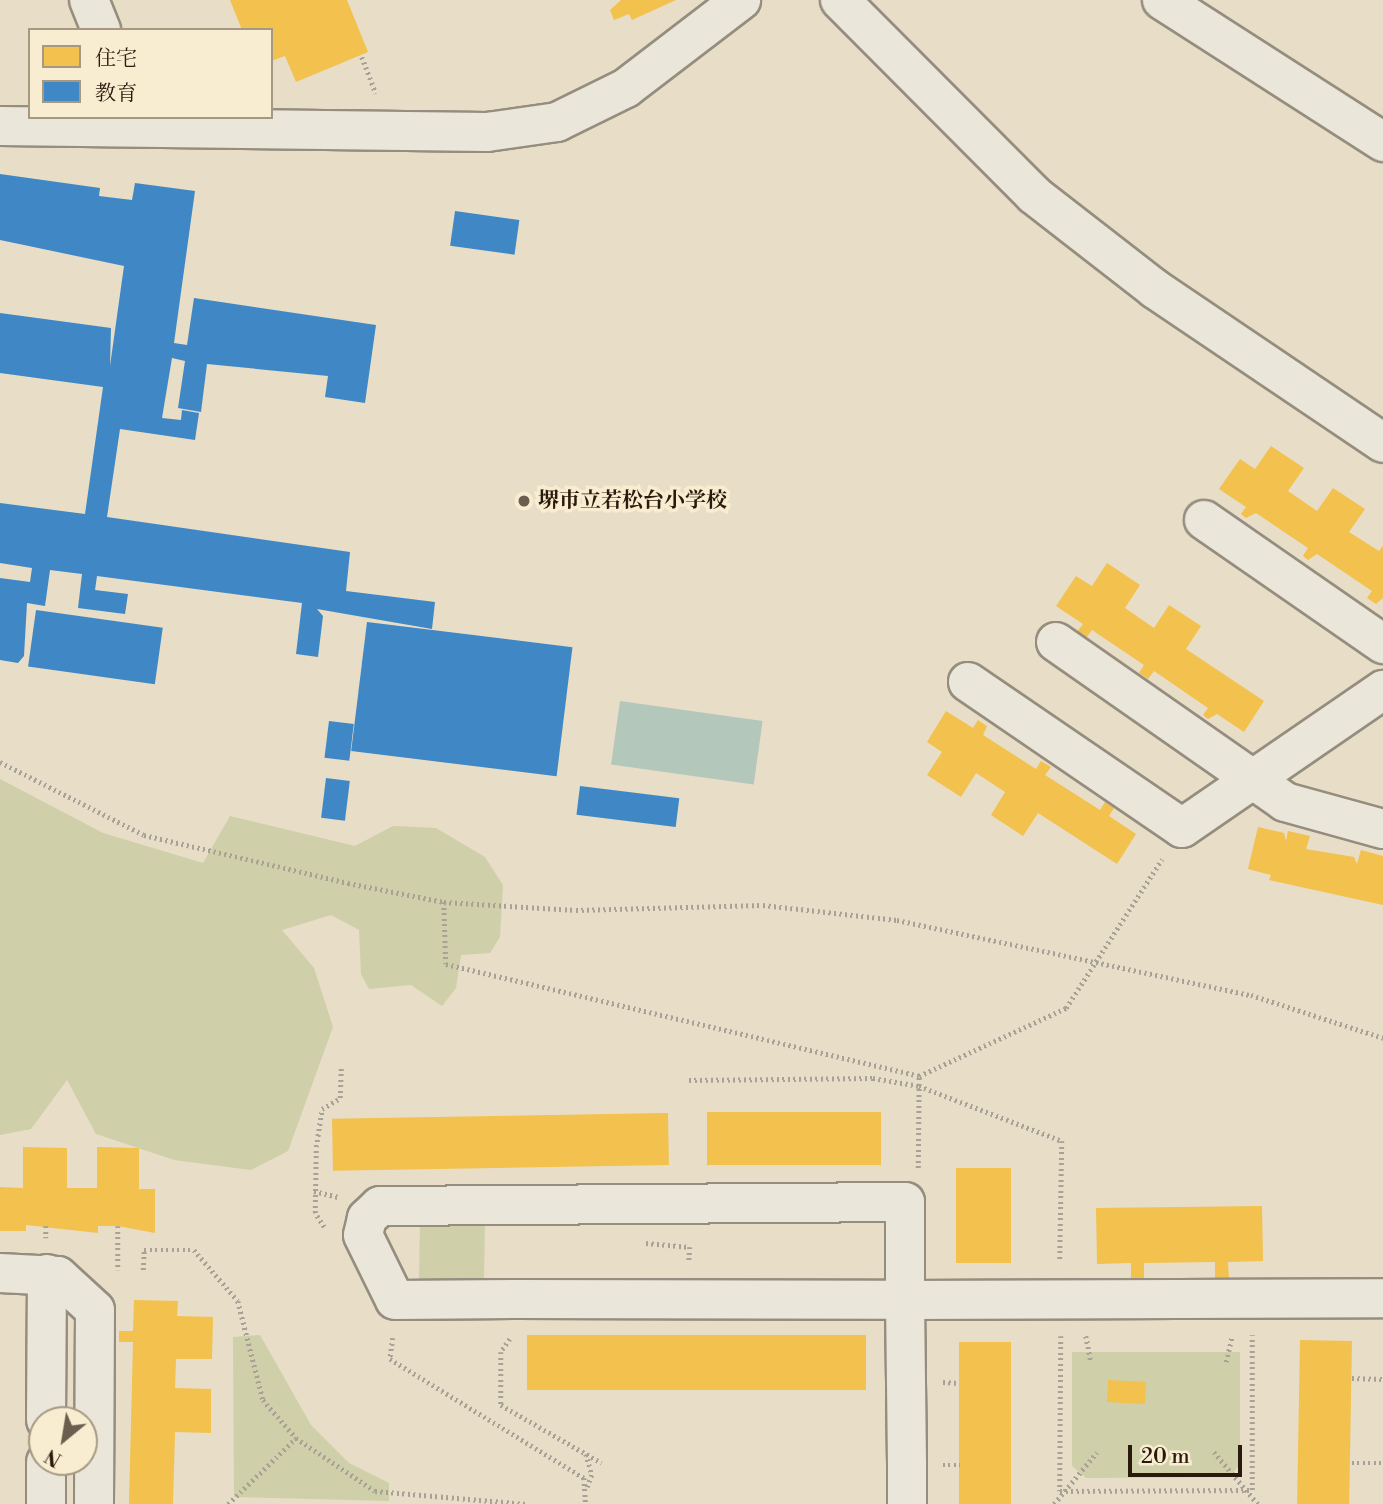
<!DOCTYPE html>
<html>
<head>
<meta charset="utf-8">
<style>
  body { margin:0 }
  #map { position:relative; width:1383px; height:1504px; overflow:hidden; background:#e8ddc6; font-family:"Libre Bodoni","Noto Serif JP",serif }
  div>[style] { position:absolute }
  .green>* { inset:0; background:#cfcfa9; transform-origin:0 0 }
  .water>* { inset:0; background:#b4c7bb; transform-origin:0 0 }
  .homes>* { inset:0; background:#f2c14e; transform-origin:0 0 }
  .schools>* { inset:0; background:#3f88c5; transform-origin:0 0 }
  .path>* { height:4.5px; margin-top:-2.25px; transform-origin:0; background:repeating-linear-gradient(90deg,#a7a196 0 2px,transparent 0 5.5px) }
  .roads { filter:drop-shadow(2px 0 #958d7e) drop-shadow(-2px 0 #958d7e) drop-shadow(0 2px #958d7e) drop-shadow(0 -2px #958d7e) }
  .minor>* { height:38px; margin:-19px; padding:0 19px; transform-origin:19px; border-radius:19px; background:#ebe6da }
  .dots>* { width:19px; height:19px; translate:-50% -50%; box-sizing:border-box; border:4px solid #f9edd1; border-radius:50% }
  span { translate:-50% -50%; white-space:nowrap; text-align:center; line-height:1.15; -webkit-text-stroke:7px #f9edd1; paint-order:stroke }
  .poi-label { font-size:21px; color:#2a1a0d; font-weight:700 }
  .left { translate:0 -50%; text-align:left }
  .legend { position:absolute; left:28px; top:28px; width:245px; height:91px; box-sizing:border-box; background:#f9edd1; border:2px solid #a69983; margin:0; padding:9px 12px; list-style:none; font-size:21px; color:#2a1a0d }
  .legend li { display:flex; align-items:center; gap:14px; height:35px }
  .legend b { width:35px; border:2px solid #a69983 }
  .north { position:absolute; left:28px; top:1406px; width:70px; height:70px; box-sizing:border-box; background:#f9edd1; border:2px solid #a69983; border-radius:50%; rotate:210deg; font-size:19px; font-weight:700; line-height:28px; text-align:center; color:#2a1a0d }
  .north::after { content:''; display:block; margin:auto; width:24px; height:32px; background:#6c5e4e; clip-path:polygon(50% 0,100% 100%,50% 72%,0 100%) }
  .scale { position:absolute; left:1128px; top:1445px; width:114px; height:32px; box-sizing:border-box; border:4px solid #2a1a0d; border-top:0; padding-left:9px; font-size:21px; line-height:24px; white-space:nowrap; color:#2a1a0d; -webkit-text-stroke:5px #f9edd1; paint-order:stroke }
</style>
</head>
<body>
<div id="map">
  <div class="green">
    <i style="clip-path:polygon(0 779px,103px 833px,203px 863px,230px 816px,355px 846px,393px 826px,436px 828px,485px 857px,503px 885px,500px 937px,490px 953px,461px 955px,456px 988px,442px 1006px,411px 985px,369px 989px,361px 974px,359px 930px,331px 915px,282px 930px,314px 968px,333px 1027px,288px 1151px,251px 1170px,174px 1160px,96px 1134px,67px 1080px,31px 1129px,0 1135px)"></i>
    <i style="left:420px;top:1221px;width:65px;height:64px;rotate:1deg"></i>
    <i style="clip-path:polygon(260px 1335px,311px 1425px,349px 1463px,389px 1483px,389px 1501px,234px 1497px,233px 1337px)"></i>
    <i style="clip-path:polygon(1072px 1352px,1240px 1352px,1240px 1465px,1229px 1477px,1086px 1478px,1072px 1466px)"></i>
  </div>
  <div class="water">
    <i style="left:620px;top:701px;width:144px;height:64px;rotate:8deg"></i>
  </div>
  <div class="homes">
    <i style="clip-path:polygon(230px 0,347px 0,368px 52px,296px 82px,285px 56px,271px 61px,271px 30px,242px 30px)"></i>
    <i style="clip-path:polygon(621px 0,676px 0,632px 20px,629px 14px,614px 20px,610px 10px)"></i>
    <i style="clip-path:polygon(1271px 446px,1304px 468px,1288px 491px,1317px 511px,1333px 488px,1365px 509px,1349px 532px,1379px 551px,1383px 546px,1383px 598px,1376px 604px,1367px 598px,1372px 591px,1317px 554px,1308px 560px,1303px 556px,1308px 548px,1256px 513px,1246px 518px,1241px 514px,1246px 507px,1219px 489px,1240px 459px,1255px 469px)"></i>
    <i style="clip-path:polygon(1107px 563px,1140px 585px,1125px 608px,1154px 628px,1169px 605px,1201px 626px,1186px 649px,1264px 701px,1244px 732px,1217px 714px,1208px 719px,1203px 715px,1208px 708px,1154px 671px,1148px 679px,1139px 673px,1144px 665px,1092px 630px,1086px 638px,1077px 632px,1083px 624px,1056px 606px,1076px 576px,1092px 586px)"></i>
    <i style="clip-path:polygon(946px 711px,973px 728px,978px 720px,987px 726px,983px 735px,1036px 769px,1041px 761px,1051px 767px,1045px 775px,1100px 810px,1105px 802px,1114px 808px,1109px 816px,1136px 834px,1117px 864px,1038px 813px,1023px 836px,991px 815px,1005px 792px,976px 773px,961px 797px,927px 775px,942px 752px,927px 742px)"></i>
    <i style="clip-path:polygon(1258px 827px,1284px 833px,1286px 841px,1288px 831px,1310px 836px,1306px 849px,1354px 857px,1357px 864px,1361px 850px,1383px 856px,1383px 905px,1269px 880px,1271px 875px,1248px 869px)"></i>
    <i style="left:707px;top:1112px;width:174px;height:53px"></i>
    <i style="left:668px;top:1113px;width:52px;height:336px;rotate:89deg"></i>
    <i style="clip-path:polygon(23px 1147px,67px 1148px,67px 1188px,97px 1188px,97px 1147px,139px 1148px,139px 1189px,155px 1189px,155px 1233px,118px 1226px,98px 1226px,98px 1233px,26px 1225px,26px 1231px,0 1231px,0 1187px,23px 1188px)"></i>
    <i style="left:956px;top:1168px;width:55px;height:95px"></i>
    <i style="clip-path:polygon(1262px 1206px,1263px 1261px,1228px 1262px,1229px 1279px,1215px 1280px,1215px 1262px,1144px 1263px,1144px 1281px,1131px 1281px,1131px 1263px,1097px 1264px,1096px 1208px)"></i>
    <i style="clip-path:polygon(134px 1300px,178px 1301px,177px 1316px,213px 1317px,212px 1359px,176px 1359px,175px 1388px,211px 1389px,211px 1433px,175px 1432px,173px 1504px,129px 1504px,133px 1342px,119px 1342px,119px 1331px,133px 1331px)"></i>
    <i style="left:866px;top:1335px;width:55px;height:339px;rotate:90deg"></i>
    <i style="left:1300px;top:1340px;width:52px;height:164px;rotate:1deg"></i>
    <i style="left:959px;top:1342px;width:52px;height:162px"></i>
    <i style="left:1108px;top:1380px;width:38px;height:22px;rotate:3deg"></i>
  </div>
  <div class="schools">
    <i style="clip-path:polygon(0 174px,100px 188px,99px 196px,132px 200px,135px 183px,195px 191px,174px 343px,187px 345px,194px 298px,376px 325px,365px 403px,325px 397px,328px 376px,207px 364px,201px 412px,178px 408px,185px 361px,172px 358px,162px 418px,181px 420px,182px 410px,199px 413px,195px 440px,120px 429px,107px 517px,350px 552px,346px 591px,435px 602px,432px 629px,317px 609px,323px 616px,318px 657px,296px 654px,302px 603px,97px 576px,95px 590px,128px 594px,125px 614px,78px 608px,82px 574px,50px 570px,45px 606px,27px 603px,24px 656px,18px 663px,0 660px,0 578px,30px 582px,32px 568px,0 563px,0 503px,85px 514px,103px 387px,0 373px,0 313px,111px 328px,110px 366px,124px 266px,0 240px)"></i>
    <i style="left:455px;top:211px;width:65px;height:35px;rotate:8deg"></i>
    <i style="left:36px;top:610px;width:128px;height:57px;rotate:8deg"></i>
    <i style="left:367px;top:622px;width:207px;height:130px;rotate:7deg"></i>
    <i style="left:329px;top:721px;width:25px;height:37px;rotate:7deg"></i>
    <i style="left:326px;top:778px;width:24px;height:40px;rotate:7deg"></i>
    <i style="left:580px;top:786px;width:100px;height:29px;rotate:7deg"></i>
  </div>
  <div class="path">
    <i style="left:362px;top:57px;width:39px;rotate:69deg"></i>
    <i style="left:0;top:762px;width:161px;rotate:26.9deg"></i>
    <i style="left:144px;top:835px;width:210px;rotate:13.2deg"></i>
    <i style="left:348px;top:883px;width:98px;rotate:11.2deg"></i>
    <i style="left:444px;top:902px;width:132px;rotate:3.5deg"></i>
    <i style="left:576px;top:910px;width:187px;rotate:-1.5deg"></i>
    <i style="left:763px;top:905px;width:135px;rotate:6.4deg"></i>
    <i style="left:897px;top:920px;width:362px;rotate:12deg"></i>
    <i style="left:1251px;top:995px;width:139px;rotate:18deg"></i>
    <i style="left:444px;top:902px;width:62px;rotate:88.2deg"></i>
    <i style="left:446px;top:964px;width:486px;rotate:13.3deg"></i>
    <i style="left:919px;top:1076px;width:162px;rotate:-24.8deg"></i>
    <i style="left:1066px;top:1008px;width:177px;rotate:-57.2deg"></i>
    <i style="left:689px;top:1080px;width:184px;rotate:-0.6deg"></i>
    <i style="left:873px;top:1078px;width:47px;rotate:9.9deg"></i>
    <i style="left:919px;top:1086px;width:153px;rotate:21deg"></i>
    <i style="left:1062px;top:1141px;width:120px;rotate:91deg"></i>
    <i style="left:918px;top:1168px;width:92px;rotate:-89.4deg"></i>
    <i style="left:314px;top:1191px;width:25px;rotate:14deg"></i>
    <i style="left:46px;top:1226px;width:12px;rotate:90deg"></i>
    <i style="left:118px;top:1226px;width:44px;rotate:90deg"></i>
    <i style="left:324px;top:1227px;width:17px;rotate:-123deg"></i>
    <i style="left:315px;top:1213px;width:66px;rotate:-89.1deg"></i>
    <i style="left:316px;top:1147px;width:38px;rotate:-81deg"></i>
    <i style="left:322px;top:1109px;width:21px;rotate:-31deg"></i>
    <i style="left:340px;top:1098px;width:31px;rotate:-88deg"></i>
    <i style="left:646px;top:1243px;width:44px;rotate:5.2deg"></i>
    <i style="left:690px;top:1247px;width:16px;rotate:94deg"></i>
    <i style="left:143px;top:1270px;width:20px;rotate:-87deg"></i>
    <i style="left:144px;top:1250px;width:50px"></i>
    <i style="left:194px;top:1250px;width:67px;rotate:49.2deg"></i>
    <i style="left:238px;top:1301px;width:102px;rotate:75.8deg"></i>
    <i style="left:263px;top:1400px;width:50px;rotate:49deg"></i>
    <i style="left:296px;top:1438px;width:95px;rotate:33.9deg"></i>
    <i style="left:375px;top:1491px;width:152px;rotate:4.9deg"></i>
    <i style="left:1061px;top:1336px;width:155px;rotate:90.4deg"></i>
    <i style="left:1060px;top:1491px;width:192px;rotate:-0.3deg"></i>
    <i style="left:1252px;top:1490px;width:155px;rotate:-90deg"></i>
    <i style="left:1086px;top:1336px;width:26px;rotate:79deg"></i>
    <i style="left:393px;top:1338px;width:21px;rotate:98deg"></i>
    <i style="left:390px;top:1359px;width:228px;rotate:31.5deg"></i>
    <i style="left:584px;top:1478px;width:26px;rotate:86deg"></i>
    <i style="left:510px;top:1339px;width:16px;rotate:125deg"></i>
    <i style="left:501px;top:1352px;width:53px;rotate:90deg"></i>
    <i style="left:501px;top:1405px;width:116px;rotate:29.9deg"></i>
    <i style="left:1226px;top:1362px;width:27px;rotate:-77deg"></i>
    <i style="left:1352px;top:1378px;width:31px;rotate:2deg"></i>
    <i style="left:943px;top:1382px;width:16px;rotate:4deg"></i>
    <i style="left:1214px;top:1452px;width:68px;rotate:49.8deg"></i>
    <i style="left:586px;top:1454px;width:22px;rotate:74deg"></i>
    <i style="left:592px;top:1475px;width:14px;rotate:111deg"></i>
    <i style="left:1352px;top:1463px;width:31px"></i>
    <i style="left:943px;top:1465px;width:17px"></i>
    <i style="left:228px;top:1504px;width:95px;rotate:-44.1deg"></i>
    <i style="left:1054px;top:1504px;width:67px;rotate:-50.4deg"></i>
  </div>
  <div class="roads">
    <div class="minor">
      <i style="left:89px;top:0;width:32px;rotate:68deg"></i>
      <i style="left:840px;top:0;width:275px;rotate:45.1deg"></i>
      <i style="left:1034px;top:195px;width:153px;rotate:37.8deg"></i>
      <i style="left:1155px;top:289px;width:275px;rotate:34deg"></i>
      <i style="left:1162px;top:0;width:263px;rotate:32.7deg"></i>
      <i style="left:0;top:126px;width:487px;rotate:0.7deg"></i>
      <i style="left:487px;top:132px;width:71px;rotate:-8.1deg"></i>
      <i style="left:557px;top:122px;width:77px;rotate:-26.2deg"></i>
      <i style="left:626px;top:88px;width:145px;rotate:-37.4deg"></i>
      <i style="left:1204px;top:520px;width:218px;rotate:34.7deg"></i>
      <i style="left:1056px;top:642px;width:279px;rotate:34.9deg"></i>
      <i style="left:1285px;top:802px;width:102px;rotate:15.4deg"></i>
      <i style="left:968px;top:682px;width:259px;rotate:34.3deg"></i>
      <i style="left:1182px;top:828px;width:244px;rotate:-34.5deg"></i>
      <i style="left:0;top:1273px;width:58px;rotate:3deg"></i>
      <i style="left:58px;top:1276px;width:50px;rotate:42.6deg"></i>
      <i style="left:95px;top:1310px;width:194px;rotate:90.3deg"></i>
      <i style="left:46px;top:1420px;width:146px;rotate:-89.6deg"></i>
      <i style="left:46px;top:1504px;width:42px;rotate:-90deg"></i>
      <i style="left:907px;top:1504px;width:40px;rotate:-90deg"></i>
      <i style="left:907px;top:1464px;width:164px;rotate:-90.7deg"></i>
      <i style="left:905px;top:1300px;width:98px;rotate:-90deg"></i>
      <i style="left:905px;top:1202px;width:525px;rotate:179.56deg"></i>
      <i style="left:380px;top:1206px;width:18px;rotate:137deg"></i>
      <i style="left:367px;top:1218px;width:17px;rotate:103deg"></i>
      <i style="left:363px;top:1235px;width:72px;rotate:63.8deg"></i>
      <i style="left:395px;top:1300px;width:118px;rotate:-0.5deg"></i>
      <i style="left:513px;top:1299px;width:392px;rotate:0.1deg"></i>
      <i style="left:905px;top:1300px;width:478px;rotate:-0.2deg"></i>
    </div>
  </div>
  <div class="dots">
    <i style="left:524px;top:501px;background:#6c5e4e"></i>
  </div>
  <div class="poi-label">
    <span class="left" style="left:538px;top:501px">堺市立若松台小学校</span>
  </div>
  <ul class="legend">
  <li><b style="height:19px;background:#f2c14e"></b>住宅</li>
  <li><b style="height:19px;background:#3f88c5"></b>教育</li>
  </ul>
  <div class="north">N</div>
  <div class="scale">20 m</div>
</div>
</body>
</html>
